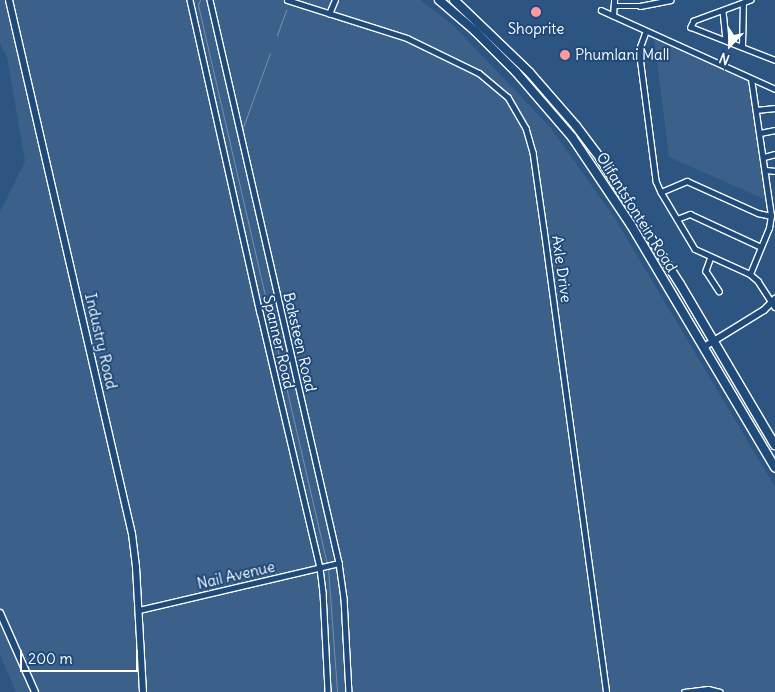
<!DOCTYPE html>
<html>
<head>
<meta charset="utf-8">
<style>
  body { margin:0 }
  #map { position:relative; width:775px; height:692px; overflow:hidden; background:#2c5582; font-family:Delius,sans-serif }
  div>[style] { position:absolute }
  .built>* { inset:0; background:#3b618b }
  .stream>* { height:1px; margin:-0.5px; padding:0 0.5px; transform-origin:0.5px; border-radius:0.5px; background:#748fad }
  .roads { filter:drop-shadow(1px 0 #fff) drop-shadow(-1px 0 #fff) drop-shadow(0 1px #fff) drop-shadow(0 -1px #fff) }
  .street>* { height:4.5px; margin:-2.25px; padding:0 2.25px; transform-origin:2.25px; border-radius:2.25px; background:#1f4a7a }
  .secondary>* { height:6px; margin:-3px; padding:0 3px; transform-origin:3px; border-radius:3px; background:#1f4a7a }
  .primary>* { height:8px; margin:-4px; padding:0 4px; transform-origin:4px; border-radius:4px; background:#1f4a7a }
  .dots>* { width:14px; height:14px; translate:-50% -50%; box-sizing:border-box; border:2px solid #1f4a7a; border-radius:50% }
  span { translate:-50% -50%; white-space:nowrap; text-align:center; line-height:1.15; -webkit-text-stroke:4px #1f4a7a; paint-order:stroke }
  .poi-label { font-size:15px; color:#fff }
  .left { translate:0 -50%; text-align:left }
  .street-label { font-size:15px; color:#fff }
  .north { position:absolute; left:705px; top:20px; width:50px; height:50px; -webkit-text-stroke:4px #1f4a7a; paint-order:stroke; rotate:202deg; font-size:14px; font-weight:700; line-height:20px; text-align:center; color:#fff }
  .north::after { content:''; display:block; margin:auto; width:18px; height:22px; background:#fff; clip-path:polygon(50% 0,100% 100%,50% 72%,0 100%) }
  .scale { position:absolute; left:20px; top:650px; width:118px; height:22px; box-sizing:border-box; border:2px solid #fff; border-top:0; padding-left:6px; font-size:15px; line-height:18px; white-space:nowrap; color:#fff; -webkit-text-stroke:4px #1f4a7a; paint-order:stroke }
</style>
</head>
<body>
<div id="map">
  <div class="built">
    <i style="clip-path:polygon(0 0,420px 0,454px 26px,550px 127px,614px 217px,775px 487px,775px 692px,16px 692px,0 655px,0 212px,25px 161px,7px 57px,0 43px)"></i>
    <i style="clip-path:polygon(654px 39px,748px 81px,766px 200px,669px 157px)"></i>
  </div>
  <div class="stream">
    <i style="left:200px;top:0;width:5px;rotate:112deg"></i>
    <i style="left:198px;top:5px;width:574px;rotate:77.01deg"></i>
    <i style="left:277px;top:35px;width:27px;rotate:-70deg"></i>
    <i style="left:242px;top:130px;width:82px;rotate:-70deg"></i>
    <i style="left:328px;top:568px;width:124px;rotate:85.8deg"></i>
  </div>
  <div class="roads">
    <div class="street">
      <i style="left:190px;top:0;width:320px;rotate:77.4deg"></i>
      <i style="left:260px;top:312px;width:263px;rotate:76.8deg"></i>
      <i style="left:320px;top:568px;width:24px;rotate:83deg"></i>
      <i style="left:323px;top:592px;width:100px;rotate:87.1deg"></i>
      <i style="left:210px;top:0;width:578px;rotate:77.09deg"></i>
      <i style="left:339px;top:563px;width:35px;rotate:82deg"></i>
      <i style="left:344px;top:598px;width:94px;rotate:87deg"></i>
      <i style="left:287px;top:0;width:126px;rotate:17.6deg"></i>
      <i style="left:407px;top:38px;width:80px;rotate:25.9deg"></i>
      <i style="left:479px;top:73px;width:38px;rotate:40deg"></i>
      <i style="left:508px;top:97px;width:36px;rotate:60deg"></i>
      <i style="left:526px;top:128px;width:25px;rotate:74deg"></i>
      <i style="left:533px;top:152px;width:78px;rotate:81.9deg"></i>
      <i style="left:544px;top:229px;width:467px;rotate:82.3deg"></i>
      <i style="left:751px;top:0;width:61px;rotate:159.8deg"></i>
      <i style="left:694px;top:21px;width:7px;rotate:117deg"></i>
      <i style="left:691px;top:27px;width:90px;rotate:21.4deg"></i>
      <i style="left:614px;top:6px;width:26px"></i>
      <i style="left:640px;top:6px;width:31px;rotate:-11deg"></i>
      <i style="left:601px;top:10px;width:191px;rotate:24.4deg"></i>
      <i style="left:723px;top:11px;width:29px;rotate:84deg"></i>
      <i style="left:329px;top:14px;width:15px;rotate:-67deg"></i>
      <i style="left:613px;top:16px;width:16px;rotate:-86deg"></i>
      <i style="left:646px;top:32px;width:15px;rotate:110deg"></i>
      <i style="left:641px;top:46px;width:11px;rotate:95deg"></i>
      <i style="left:640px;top:57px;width:125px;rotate:82.6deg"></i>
      <i style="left:656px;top:181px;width:12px;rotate:66deg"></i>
      <i style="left:661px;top:192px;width:66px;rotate:59.2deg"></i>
      <i style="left:695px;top:249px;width:60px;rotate:24.4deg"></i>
      <i style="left:750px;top:274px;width:11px;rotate:41deg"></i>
      <i style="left:758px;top:281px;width:31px;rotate:57deg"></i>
      <i style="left:742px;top:46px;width:43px;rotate:-88.7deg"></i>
      <i style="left:756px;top:110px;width:19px;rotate:-6deg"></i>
      <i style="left:760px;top:133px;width:15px;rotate:-11deg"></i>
      <i style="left:764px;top:157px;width:11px;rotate:-15deg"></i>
      <i style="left:766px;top:170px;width:9px;rotate:6deg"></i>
      <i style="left:661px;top:192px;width:28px;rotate:-23deg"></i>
      <i style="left:687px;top:181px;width:78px;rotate:24.3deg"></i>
      <i style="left:758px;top:213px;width:13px;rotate:13deg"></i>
      <i style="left:677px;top:219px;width:14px;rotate:-21deg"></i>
      <i style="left:690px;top:214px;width:78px;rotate:24.9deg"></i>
      <i style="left:711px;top:257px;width:15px;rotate:110deg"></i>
      <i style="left:706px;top:271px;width:24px;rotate:57deg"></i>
      <i style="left:750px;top:274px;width:50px;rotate:-67.6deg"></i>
      <i style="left:769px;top:228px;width:12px;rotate:-81deg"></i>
      <i style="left:771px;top:216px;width:138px;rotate:-98.3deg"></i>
      <i style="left:139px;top:610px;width:205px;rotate:-13.2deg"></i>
      <i style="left:684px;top:692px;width:24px;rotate:-7deg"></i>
      <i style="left:708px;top:689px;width:12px;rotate:14deg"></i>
    </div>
    <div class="secondary">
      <i style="left:9px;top:0;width:548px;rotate:77.03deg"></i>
      <i style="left:132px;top:534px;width:33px;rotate:83deg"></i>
      <i style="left:136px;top:567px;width:125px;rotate:86.8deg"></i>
      <i style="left:704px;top:347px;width:70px;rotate:-31.7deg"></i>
      <i style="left:764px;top:310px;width:16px;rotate:-45deg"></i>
      <i style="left:0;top:613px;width:86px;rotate:66.1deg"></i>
    </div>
    <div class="primary">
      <i style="left:439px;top:0;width:48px;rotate:40.7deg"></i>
      <i style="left:475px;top:31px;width:58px;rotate:45deg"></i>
      <i style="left:516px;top:72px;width:86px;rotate:49.3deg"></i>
      <i style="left:572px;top:137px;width:106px;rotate:56.2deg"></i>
      <i style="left:631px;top:225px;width:282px;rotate:59.3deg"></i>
      <i style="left:454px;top:0;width:105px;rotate:43.8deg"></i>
      <i style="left:530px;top:73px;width:70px;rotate:49deg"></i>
      <i style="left:576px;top:126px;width:40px;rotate:53deg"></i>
      <i style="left:600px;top:158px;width:149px;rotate:57.6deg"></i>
      <i style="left:680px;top:284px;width:187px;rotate:59.5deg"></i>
    </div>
  </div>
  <div class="dots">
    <i style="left:536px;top:12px;background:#ff9aa2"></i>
    <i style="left:565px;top:55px;background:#ff9aa2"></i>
  </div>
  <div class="poi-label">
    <span style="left:536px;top:29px">Shoprite</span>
    <span class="left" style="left:575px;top:55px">Phumlani Mall</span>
  </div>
  <div class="street-label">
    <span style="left:637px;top:212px;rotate:58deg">Olifantsfontein Road</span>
    <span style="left:562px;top:269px;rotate:82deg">Axle Drive</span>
    <span style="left:101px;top:341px;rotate:77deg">Industry Road</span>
    <span style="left:279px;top:342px;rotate:77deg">Spanner Road</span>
    <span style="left:300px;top:342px;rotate:77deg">Baksteen Road</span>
    <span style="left:236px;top:575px;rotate:-13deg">Nail Avenue</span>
  </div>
  <div class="north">N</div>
  <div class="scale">200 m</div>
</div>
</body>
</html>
